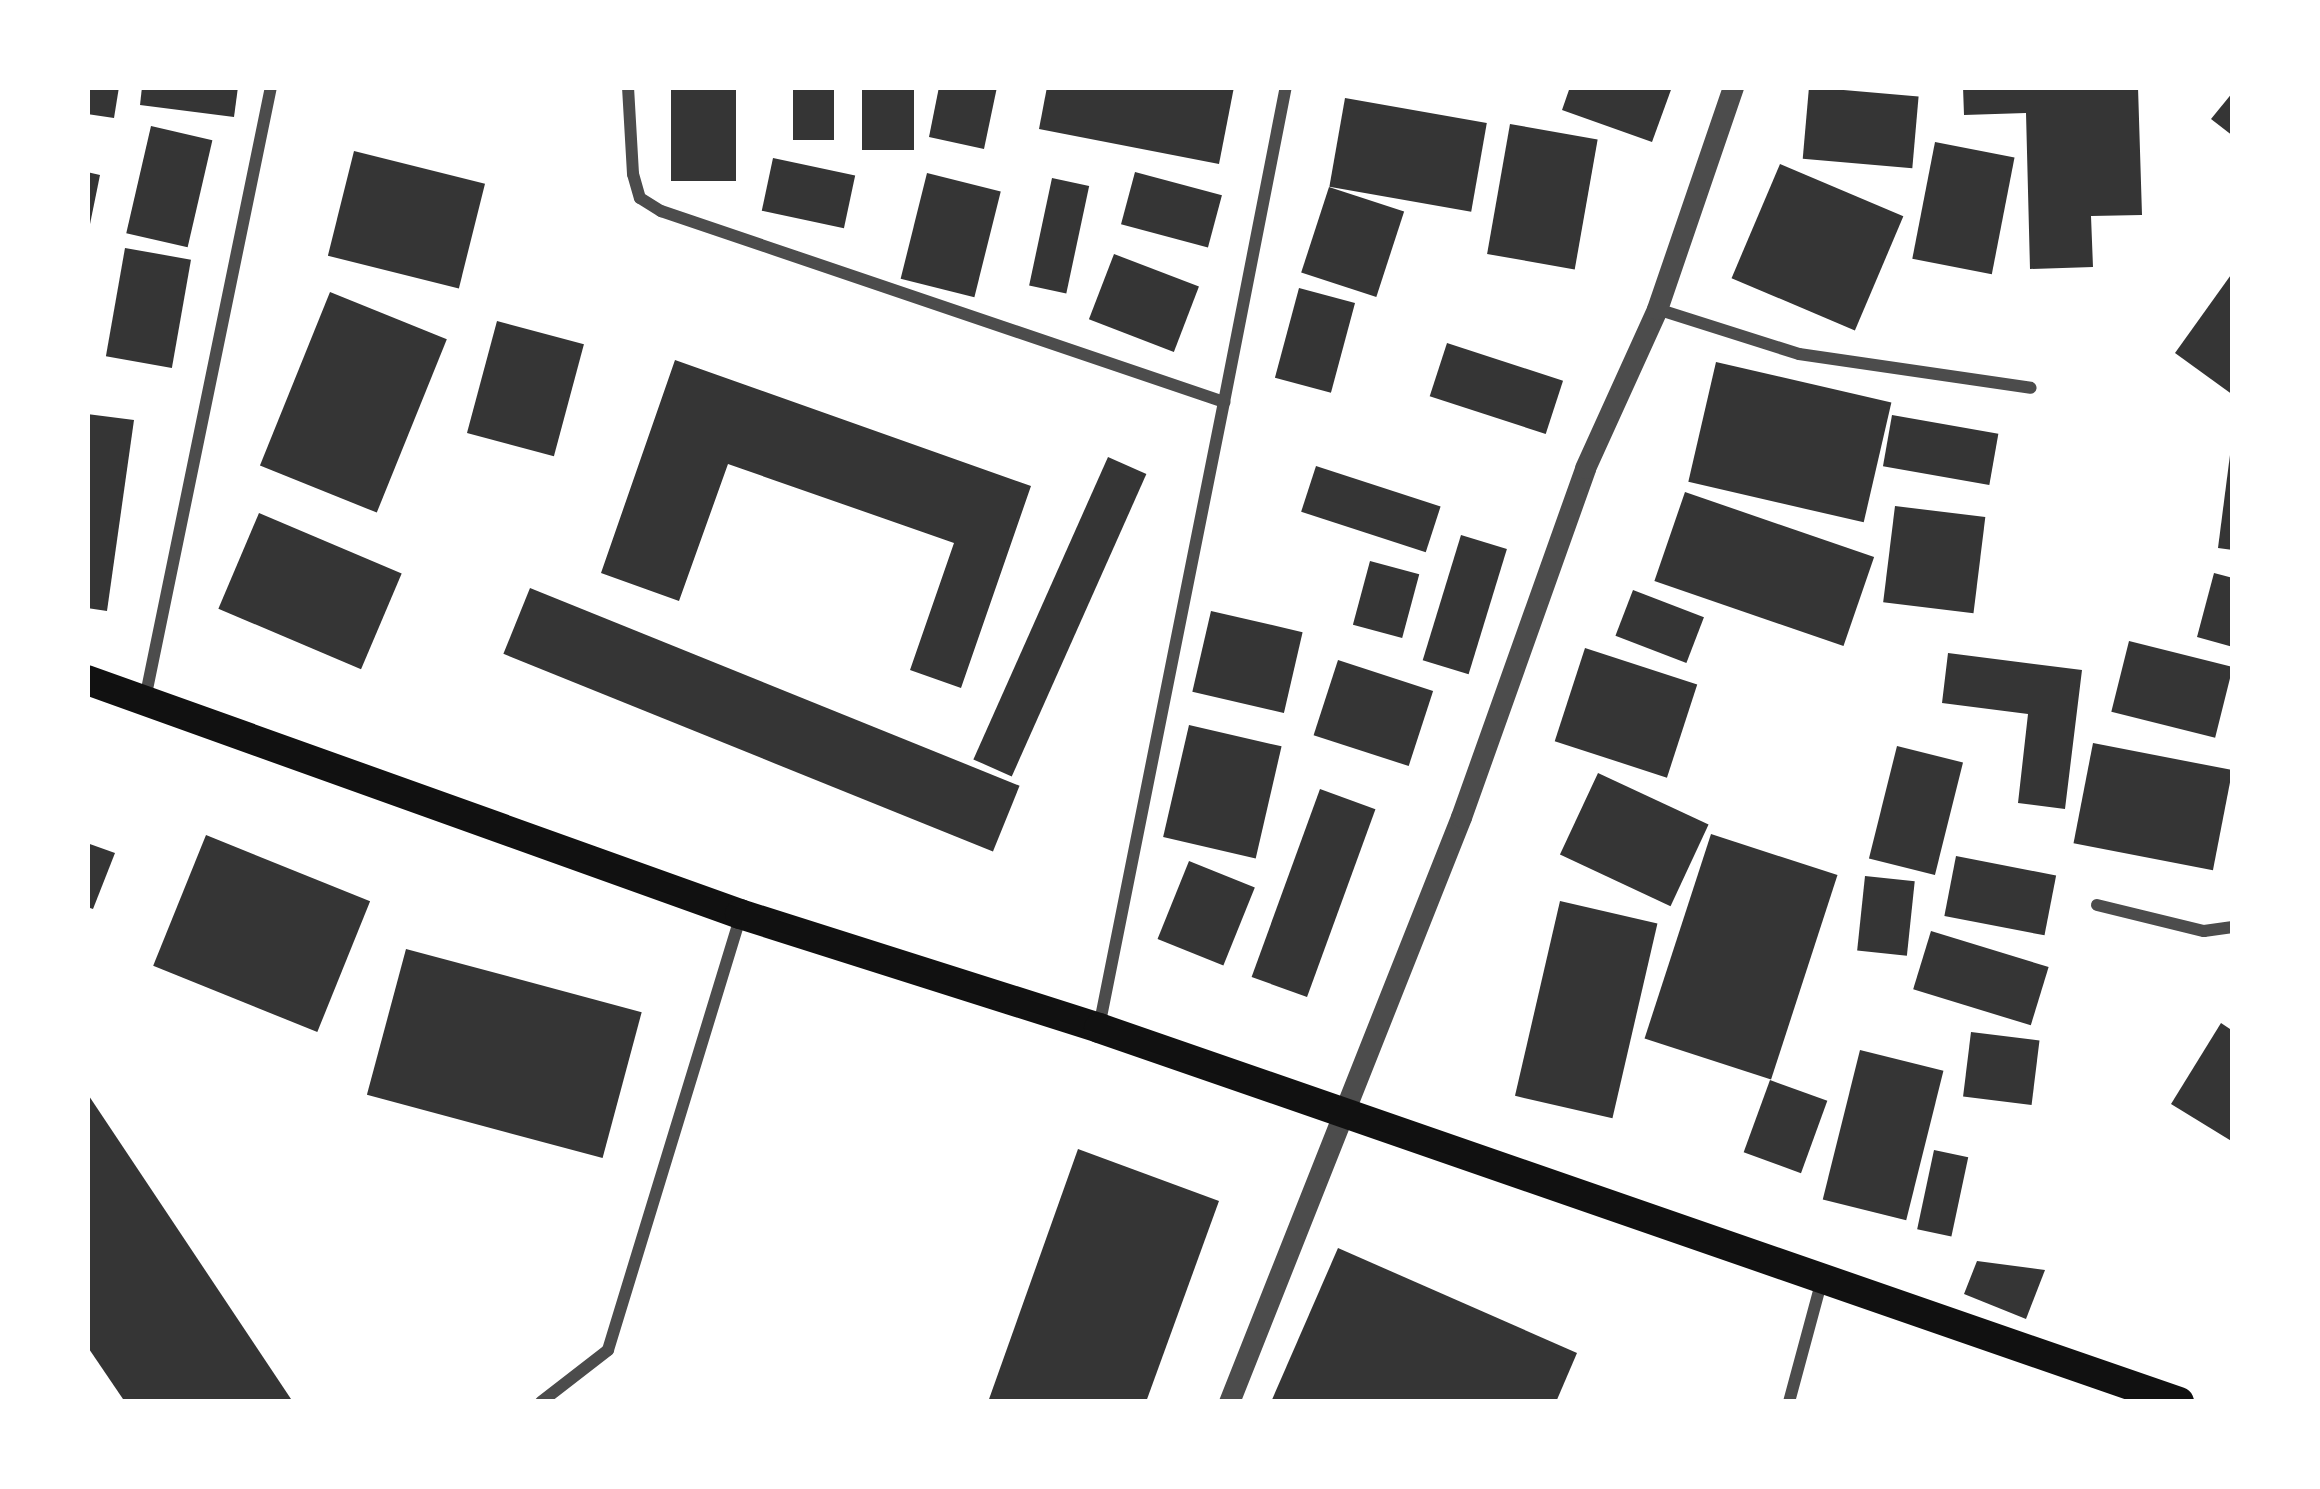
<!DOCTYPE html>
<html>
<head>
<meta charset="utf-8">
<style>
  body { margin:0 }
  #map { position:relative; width:2320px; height:1489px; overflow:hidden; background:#fff; font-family:Ubuntu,sans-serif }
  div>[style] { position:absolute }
  .building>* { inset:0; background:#353535; transform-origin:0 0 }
  .minor>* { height:12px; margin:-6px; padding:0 6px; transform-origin:6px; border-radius:6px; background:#4c4c4c }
  .tertiary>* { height:21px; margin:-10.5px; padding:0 10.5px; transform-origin:10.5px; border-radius:10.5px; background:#4c4c4c }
  .primary>* { height:30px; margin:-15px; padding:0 15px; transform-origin:15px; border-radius:15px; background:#111 }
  span { translate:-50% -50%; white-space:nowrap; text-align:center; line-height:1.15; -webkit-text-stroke:10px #fff; paint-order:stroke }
  .frame { position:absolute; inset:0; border:90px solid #fff; pointer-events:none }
</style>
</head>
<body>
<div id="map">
  <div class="building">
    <i style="clip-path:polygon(87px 87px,119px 87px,114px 118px,87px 114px)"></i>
    <i style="clip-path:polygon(142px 87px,238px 87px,234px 117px,140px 105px)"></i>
    <i style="left:671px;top:87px;width:65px;height:94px"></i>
    <i style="left:793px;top:87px;width:41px;height:53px"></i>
    <i style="left:862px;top:87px;width:52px;height:63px"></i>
    <i style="clip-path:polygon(939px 87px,997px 87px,984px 149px,929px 137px)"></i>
    <i style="clip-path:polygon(1047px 87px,1234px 87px,1219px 164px,1039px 129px)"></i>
    <i style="clip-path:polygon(1570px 87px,1672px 87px,1652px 142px,1562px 110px)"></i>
    <i style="left:1809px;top:87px;width:110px;height:72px;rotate:5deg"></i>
    <i style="clip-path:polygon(1963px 87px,2138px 87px,2142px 215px,2091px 216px,2093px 267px,2030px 269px,2026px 113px,1964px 115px)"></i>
    <i style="clip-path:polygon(2233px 92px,2233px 136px,2211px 119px)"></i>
    <i style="left:1345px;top:98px;width:144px;height:90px;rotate:10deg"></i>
    <i style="left:1510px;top:124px;width:89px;height:132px;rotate:10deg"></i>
    <i style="left:151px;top:126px;width:63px;height:110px;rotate:13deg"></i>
    <i style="left:1935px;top:142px;width:81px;height:119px;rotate:11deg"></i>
    <i style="left:354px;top:151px;width:135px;height:108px;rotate:14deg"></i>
    <i style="left:773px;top:158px;width:84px;height:54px;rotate:12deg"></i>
    <i style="left:1780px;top:164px;width:134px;height:124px;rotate:23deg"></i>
    <i style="clip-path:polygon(87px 172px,100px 175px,89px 229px,87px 229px)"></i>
    <i style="left:1135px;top:172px;width:90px;height:54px;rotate:15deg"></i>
    <i style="left:927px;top:173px;width:76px;height:109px;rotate:14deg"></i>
    <i style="left:1052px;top:178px;width:38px;height:110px;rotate:12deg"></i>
    <i style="left:1329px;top:187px;width:79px;height:90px;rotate:18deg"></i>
    <i style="left:125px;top:248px;width:67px;height:110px;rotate:10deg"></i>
    <i style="left:1114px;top:254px;width:91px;height:70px;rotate:21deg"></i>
    <i style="clip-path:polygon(2233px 272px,2233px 395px,2175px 353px)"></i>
    <i style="left:1299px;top:288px;width:58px;height:93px;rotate:15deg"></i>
    <i style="left:330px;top:292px;width:126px;height:187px;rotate:22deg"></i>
    <i style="left:497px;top:321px;width:90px;height:116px;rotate:15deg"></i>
    <i style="left:1447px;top:343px;width:122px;height:56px;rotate:18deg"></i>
    <i style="clip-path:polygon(675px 360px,1031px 486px,961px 688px,910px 670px,954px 543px,728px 464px,679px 601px,601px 573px)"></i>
    <i style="left:1716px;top:362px;width:180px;height:123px;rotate:13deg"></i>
    <i style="clip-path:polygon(87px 414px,134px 420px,107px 611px,87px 608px)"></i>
    <i style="left:1892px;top:415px;width:108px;height:52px;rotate:10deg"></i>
    <i style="clip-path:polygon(2230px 455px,2233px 455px,2233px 550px,2218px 548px)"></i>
    <i style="left:1108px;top:457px;width:42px;height:331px;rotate:24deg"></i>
    <i style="left:1316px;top:466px;width:131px;height:48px;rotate:18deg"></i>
    <i style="left:1685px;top:492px;width:200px;height:94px;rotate:19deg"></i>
    <i style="left:1895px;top:506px;width:91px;height:97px;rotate:7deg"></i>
    <i style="left:259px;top:513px;width:155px;height:104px;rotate:23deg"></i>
    <i style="left:1461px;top:535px;width:48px;height:131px;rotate:17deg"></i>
    <i style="left:1370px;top:561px;width:51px;height:66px;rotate:15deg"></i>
    <i style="clip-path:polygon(2214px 573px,2233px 578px,2233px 647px,2197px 637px)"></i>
    <i style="left:530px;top:588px;width:528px;height:71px;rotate:22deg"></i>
    <i style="left:1633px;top:590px;width:76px;height:49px;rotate:21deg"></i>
    <i style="left:1211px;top:611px;width:94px;height:83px;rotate:13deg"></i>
    <i style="left:2129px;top:641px;width:107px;height:73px;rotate:14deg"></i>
    <i style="left:1585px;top:648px;width:118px;height:98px;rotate:18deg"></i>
    <i style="clip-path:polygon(1948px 653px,2082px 670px,2065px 809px,2018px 803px,2028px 714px,1942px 703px)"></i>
    <i style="left:1338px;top:660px;width:100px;height:79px;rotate:18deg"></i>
    <i style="left:1189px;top:725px;width:95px;height:115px;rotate:13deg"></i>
    <i style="left:2093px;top:743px;width:142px;height:102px;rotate:11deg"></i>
    <i style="left:1897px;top:746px;width:68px;height:116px;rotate:14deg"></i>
    <i style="left:1598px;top:773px;width:122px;height:90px;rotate:25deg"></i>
    <i style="left:1320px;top:789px;width:59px;height:200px;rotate:20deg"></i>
    <i style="left:1711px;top:834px;width:133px;height:215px;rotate:18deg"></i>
    <i style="left:206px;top:835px;width:177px;height:141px;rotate:22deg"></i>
    <i style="clip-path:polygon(87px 843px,115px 853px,93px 909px,87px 907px)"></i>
    <i style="left:1956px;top:856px;width:102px;height:61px;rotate:11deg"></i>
    <i style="left:1189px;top:861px;width:71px;height:84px;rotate:22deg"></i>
    <i style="left:1865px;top:876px;width:50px;height:75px;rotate:6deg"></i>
    <i style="left:1560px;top:901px;width:100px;height:200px;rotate:13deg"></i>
    <i style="left:1931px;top:931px;width:123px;height:61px;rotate:17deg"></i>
    <i style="left:406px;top:949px;width:244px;height:151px;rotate:15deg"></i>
    <i style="clip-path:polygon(2221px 1023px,2233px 1031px,2233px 1142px,2171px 1104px)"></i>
    <i style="left:1971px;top:1032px;width:69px;height:65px;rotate:7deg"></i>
    <i style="left:1860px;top:1050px;width:86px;height:154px;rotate:14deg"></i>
    <i style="left:1770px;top:1080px;width:61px;height:77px;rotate:20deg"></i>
    <i style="clip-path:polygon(87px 1093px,293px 1402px,125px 1402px,87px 1346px)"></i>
    <i style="clip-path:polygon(1078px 1149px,1219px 1201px,1146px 1402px,988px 1402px)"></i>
    <i style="left:1934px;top:1150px;width:35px;height:81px;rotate:12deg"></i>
    <i style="clip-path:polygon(1338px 1248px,1577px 1353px,1556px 1402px,1271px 1402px)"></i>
    <i style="clip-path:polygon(1977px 1261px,2045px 1270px,2026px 1319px,1964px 1294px)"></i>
  </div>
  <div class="minor">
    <i style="left:628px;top:87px;width:87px;rotate:86.7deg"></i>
    <i style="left:633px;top:174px;width:25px;rotate:74deg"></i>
    <i style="left:640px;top:198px;width:25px;rotate:32deg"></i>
    <i style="left:661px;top:211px;width:595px;rotate:18.74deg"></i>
    <i style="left:1224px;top:402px;width:637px;rotate:101.31deg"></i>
    <i style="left:1657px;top:309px;width:149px;rotate:17.6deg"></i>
    <i style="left:1799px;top:354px;width:234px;rotate:8.3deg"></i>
    <i style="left:1224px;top:402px;width:321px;rotate:-78.9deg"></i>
    <i style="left:145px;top:699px;width:625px;rotate:-78.37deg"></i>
    <i style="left:2097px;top:905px;width:110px;rotate:13.7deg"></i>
    <i style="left:2204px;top:931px;width:29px;rotate:-8deg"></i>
    <i style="left:541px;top:1402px;width:85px;rotate:-37.8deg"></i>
    <i style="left:608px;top:1350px;width:453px;rotate:-73deg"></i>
    <i style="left:1789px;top:1402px;width:123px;rotate:-74.9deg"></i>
  </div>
  <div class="tertiary">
    <i style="left:1229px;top:1402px;width:629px;rotate:-68.37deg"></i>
    <i style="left:1461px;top:817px;width:370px;rotate:-70.4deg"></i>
    <i style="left:1585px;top:468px;width:175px;rotate:-65.6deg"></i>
    <i style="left:1657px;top:309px;width:235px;rotate:-71.1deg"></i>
  </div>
  <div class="primary">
    <i style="left:87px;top:680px;width:694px;rotate:19.71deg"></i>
    <i style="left:740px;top:914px;width:377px;rotate:17.6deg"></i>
    <i style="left:1099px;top:1028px;width:1143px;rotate:19.1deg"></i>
  </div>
  <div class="frame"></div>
</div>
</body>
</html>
